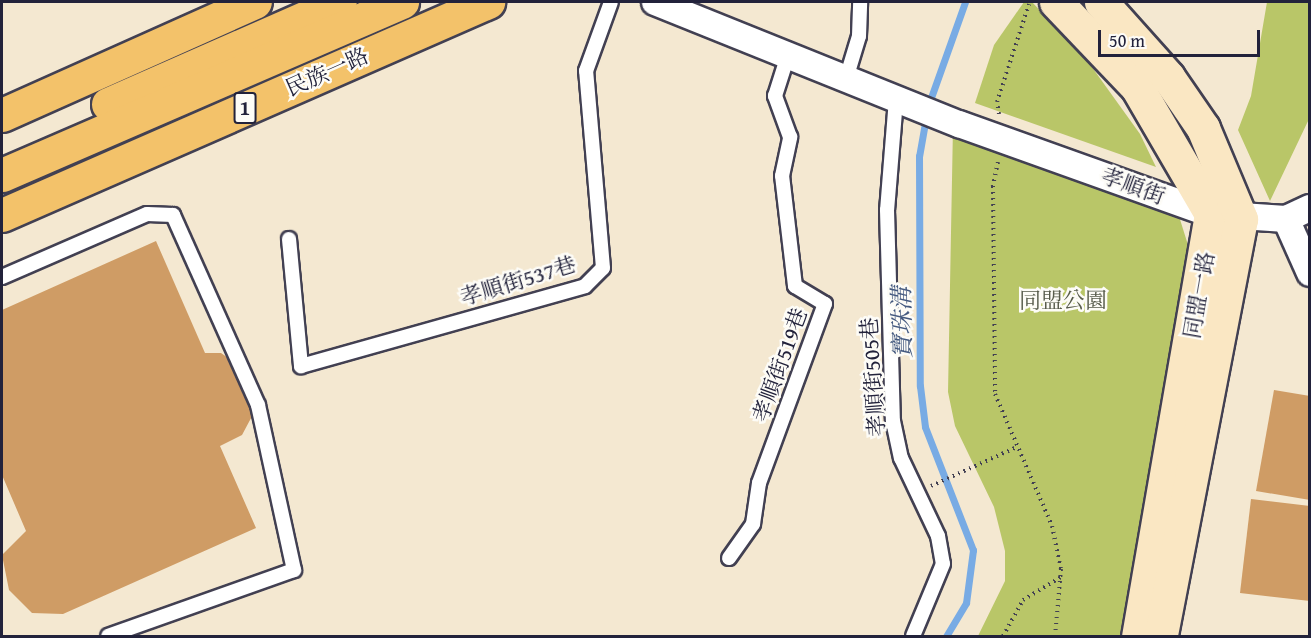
<!DOCTYPE html>
<html>
<head>
<meta charset="utf-8">
<style>
  body { margin:0 }
  #map { position:relative; width:1311px; height:638px; overflow:hidden; background:#f4e8d1; font-family:"Gentium Book Plus","Noto Serif TC",serif }
  div>[style] { position:absolute }
  .green>* { inset:0; background:#b9c668 }
  .stream>* { height:7px; margin:-3.5px; padding:0 3.5px; transform-origin:3.5px; border-radius:3.5px; background:#78abe4 }
  .building>* { inset:0; background:#cf9c65 }
  .path>* { height:4px; margin-top:-2px; transform-origin:0; background:repeating-linear-gradient(90deg,#424052 0 1.5px,transparent 0 6px) }
  .roads { filter:drop-shadow(2px 0 #424052) drop-shadow(-2px 0 #424052) drop-shadow(0 2px #424052) drop-shadow(0 -2px #424052) }
  .lane>* { height:14px; margin:-7px; padding:0 7px; transform-origin:7px; border-radius:7px; background:#fff }
  .street>* { height:26px; margin:-13px; padding:0 13px; transform-origin:13px; border-radius:13px; background:#fff }
  .secondary>* { height:33px; margin:-16.5px; padding:0 16.5px; transform-origin:16.5px; border-radius:16.5px; background:#fae7c3 }
  .primary>* { height:33px; margin:-16.5px; padding:0 16.5px; transform-origin:16.5px; border-radius:16.5px; background:#f3c26a }
  span { translate:-50% -50%; white-space:nowrap; text-align:center; line-height:1.15; -webkit-text-stroke:5px #fdfcf7; paint-order:stroke }
  .shield-label span { padding:2px 4px; background:#fdfcf7; border:2px solid; border-radius:4px; -webkit-text-stroke-width:0 }
  .shield-label { font-size:21px; color:#22223b; font-weight:700 }
  .street-label { font-size:22px; color:#22223b }
  .park-label { font-size:22px; color:#575b4b }
  .water-label { font-size:24px; color:#44597f; font-style:italic }
  .frame { position:absolute; inset:0; border:3px solid #22223b; pointer-events:none }
  .scale { position:absolute; left:1098px; top:30px; width:162px; height:27px; box-sizing:border-box; border:3px solid #22223b; border-top:0; padding-left:8px; font-size:18px; line-height:21px; white-space:nowrap; color:#22223b; -webkit-text-stroke:4px #fdfcf7; paint-order:stroke }
</style>
</head>
<body>
<div id="map">
  <div class="green">
    <i style="clip-path:polygon(1024px 2px,1032px 2px,1089px 63px,1140px 134px,1156px 167px,975px 103px,994px 45px)"></i>
    <i style="clip-path:polygon(1267px 2px,1310px 2px,1309px 119px,1270px 201px,1238px 130px,1251px 96px)"></i>
    <i style="clip-path:polygon(953px 126px,1178px 213px,1188px 245px,1122px 636px,978px 636px,1005px 581px,1005px 551px,994px 507px,955px 426px,948px 392px)"></i>
  </div>
  <div class="stream">
    <i style="left:928px;top:106px;width:110px;rotate:-70.4deg"></i>
    <i style="left:926px;top:117px;width:40px;rotate:100deg"></i>
    <i style="left:919px;top:156px;width:230px;rotate:89.8deg"></i>
    <i style="left:920px;top:386px;width:41px;rotate:83deg"></i>
    <i style="left:925px;top:427px;width:132px;rotate:68.7deg"></i>
    <i style="left:973px;top:550px;width:53px;rotate:97.5deg"></i>
    <i style="left:966px;top:603px;width:39px;rotate:121deg"></i>
  </div>
  <div class="building">
    <i style="clip-path:polygon(156px 241px,205px 353px,221px 353px,238px 365px,257px 407px,242px 435px,220px 446px,256px 528px,63px 614px,32px 613px,9px 590px,2px 555px,26px 531px,2px 475px,2px 310px)"></i>
    <i style="clip-path:polygon(1274px 390px,1310px 396px,1310px 500px,1256px 491px)"></i>
    <i style="clip-path:polygon(1251px 499px,1310px 506px,1310px 601px,1240px 593px)"></i>
  </div>
  <div class="path">
    <i style="left:999px;top:114px;width:12px;rotate:-99deg"></i>
    <i style="left:997px;top:102px;width:103px;rotate:-71.9deg"></i>
    <i style="left:998px;top:162px;width:25px;rotate:102deg"></i>
    <i style="left:993px;top:186px;width:208px;rotate:89.4deg"></i>
    <i style="left:995px;top:394px;width:144px;rotate:66.6deg"></i>
    <i style="left:1052px;top:526px;width:44px;rotate:78.2deg"></i>
    <i style="left:1061px;top:569px;width:67px;rotate:95.1deg"></i>
    <i style="left:931px;top:486px;width:94px;rotate:-24.4deg"></i>
    <i style="left:1003px;top:636px;width:41px;rotate:-60.9deg"></i>
    <i style="left:1023px;top:600px;width:44px;rotate:-31.2deg"></i>
  </div>
  <div class="roads">
    <div class="lane">
      <i style="left:846px;top:79px;width:45px;rotate:-73.2deg"></i>
      <i style="left:859px;top:36px;width:34px;rotate:-88deg"></i>
      <i style="left:896px;top:99px;width:111px;rotate:94.6deg"></i>
      <i style="left:887px;top:210px;width:211px;rotate:88.4deg"></i>
      <i style="left:893px;top:421px;width:38px;rotate:78deg"></i>
      <i style="left:901px;top:458px;width:86px;rotate:64.6deg"></i>
      <i style="left:938px;top:536px;width:28px;rotate:80deg"></i>
      <i style="left:943px;top:564px;width:78px;rotate:112.6deg"></i>
      <i style="left:289px;top:239px;width:128px;rotate:84.6deg"></i>
      <i style="left:301px;top:366px;width:295px;rotate:-15.7deg"></i>
      <i style="left:585px;top:286px;width:25px;rotate:-45deg"></i>
      <i style="left:603px;top:268px;width:198px;rotate:-94.9deg"></i>
      <i style="left:586px;top:71px;width:73px;rotate:-70.1deg"></i>
      <i style="left:2px;top:277px;width:158px;rotate:-23.5deg"></i>
      <i style="left:147px;top:214px;width:26px;rotate:2deg"></i>
      <i style="left:173px;top:215px;width:208px;rotate:65.9deg"></i>
      <i style="left:258px;top:405px;width:169px;rotate:77.7deg"></i>
      <i style="left:294px;top:570px;width:197px;rotate:160.5deg"></i>
      <i style="left:729px;top:558px;width:42px;rotate:-54.8deg"></i>
      <i style="left:753px;top:524px;width:41px;rotate:-81.7deg"></i>
      <i style="left:759px;top:483px;width:191px;rotate:-69.8deg"></i>
      <i style="left:825px;top:304px;width:35px;rotate:-149deg"></i>
      <i style="left:795px;top:286px;width:111px;rotate:-96.7deg"></i>
      <i style="left:782px;top:176px;width:40px;rotate:-78deg"></i>
      <i style="left:790px;top:137px;width:44px;rotate:-110.1deg"></i>
      <i style="left:775px;top:96px;width:43px;rotate:-72.4deg"></i>
    </div>
    <div class="street">
      <i style="left:655px;top:2px;width:328px;rotate:21.9deg"></i>
      <i style="left:959px;top:124px;width:268px;rotate:19.7deg"></i>
      <i style="left:1211px;top:214px;width:75px;rotate:3.8deg"></i>
      <i style="left:1286px;top:219px;width:26px;rotate:-25deg"></i>
      <i style="left:1286px;top:219px;width:59px;rotate:66deg"></i>
    </div>
    <div class="secondary">
      <i style="left:1056px;top:2px;width:117px;rotate:46.4deg"></i>
      <i style="left:1137px;top:87px;width:147px;rotate:59.8deg"></i>
      <i style="left:1211px;top:214px;width:428px;rotate:99.8deg"></i>
      <i style="left:1101px;top:2px;width:101px;rotate:48.2deg"></i>
      <i style="left:1168px;top:77px;width:62px;rotate:55.5deg"></i>
      <i style="left:1203px;top:128px;width:99px;rotate:67.3deg"></i>
      <i style="left:1241px;top:219px;width:425px;rotate:100.9deg"></i>
    </div>
    <div class="primary">
      <i style="left:108px;top:104px;width:253px;rotate:-23.7deg"></i>
      <i style="left:2px;top:115px;width:277px;rotate:-24.1deg"></i>
      <i style="left:2px;top:175px;width:436px;rotate:-23.4deg"></i>
      <i style="left:2px;top:215px;width:531px;rotate:-23.67deg"></i>
    </div>
  </div>
  <div class="shield-label">
    <span style="left:245px;top:108px">1</span>
  </div>
  <div class="street-label">
    <span style="left:327px;top:72px;rotate:-24deg">民族一路</span>
    <span style="left:1133px;top:186px;rotate:20deg">孝順街</span>
    <span style="left:518px;top:281px;rotate:-17deg">孝順街537巷</span>
    <span style="left:1199px;top:295px;rotate:-80deg">同盟一路</span>
    <span style="left:780px;top:365px;rotate:-70deg">孝順街519巷</span>
    <span style="left:873px;top:377px;rotate:-94deg">孝順街505巷</span>
  </div>
  <div class="park-label">
    <span style="left:1063px;top:301px">同盟公園</span>
  </div>
  <div class="water-label">
    <span style="left:902px;top:323px;rotate:-91deg">寶珠溝</span>
  </div>
  <div class="frame"></div>
  <div class="scale">50 m</div>
</div>
</body>
</html>
